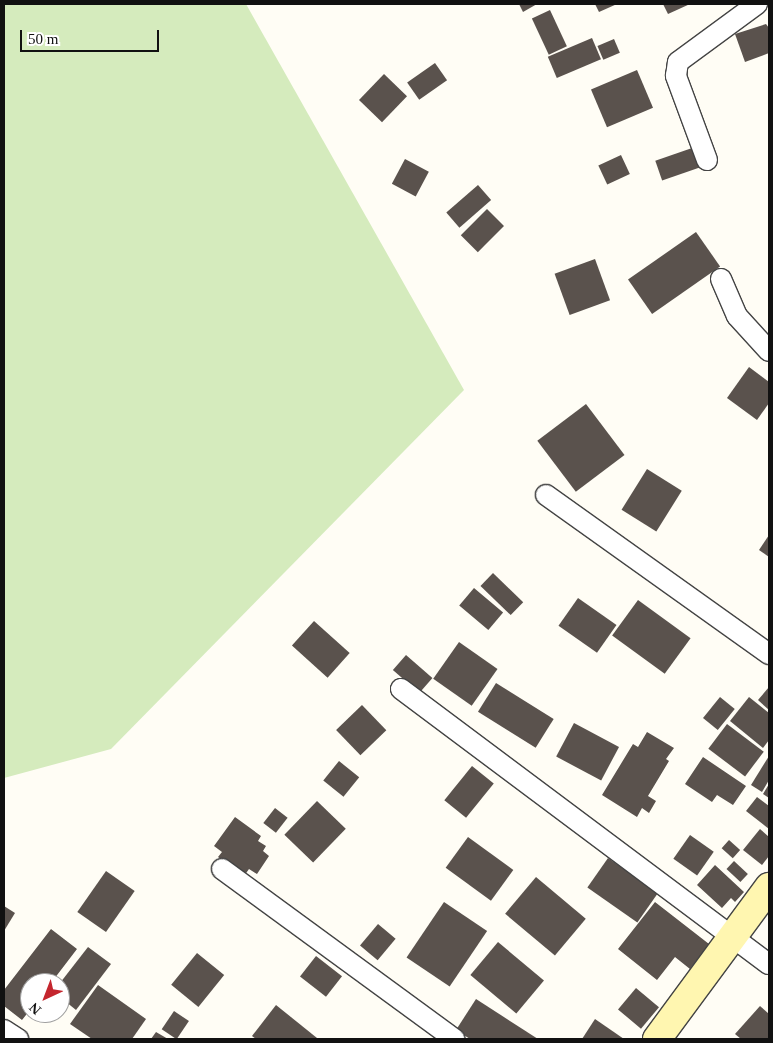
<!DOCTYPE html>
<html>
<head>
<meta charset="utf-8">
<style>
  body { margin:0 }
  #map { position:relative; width:773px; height:1043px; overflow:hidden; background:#fffdf5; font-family:Georgia,serif }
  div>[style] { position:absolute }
  .green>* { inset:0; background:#d5ebbd }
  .building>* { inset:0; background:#5a524d; transform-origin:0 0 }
  .roads { filter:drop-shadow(1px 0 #444) drop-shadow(-1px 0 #444) drop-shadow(0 1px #444) drop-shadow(0 -1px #444) }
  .street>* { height:20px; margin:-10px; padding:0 10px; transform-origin:10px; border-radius:10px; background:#fff }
  .secondary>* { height:28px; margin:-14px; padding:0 14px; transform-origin:14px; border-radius:14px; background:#fff6b0 }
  span { translate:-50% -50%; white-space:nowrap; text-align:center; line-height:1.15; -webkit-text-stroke:5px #fff; paint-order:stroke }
  .frame { position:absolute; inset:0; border:5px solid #111; pointer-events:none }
  .north { position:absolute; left:20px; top:973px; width:50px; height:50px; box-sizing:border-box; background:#fff; border:1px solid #a0a0a0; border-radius:50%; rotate:223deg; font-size:14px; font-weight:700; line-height:20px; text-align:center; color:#111 }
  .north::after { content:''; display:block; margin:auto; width:18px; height:22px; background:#c4262e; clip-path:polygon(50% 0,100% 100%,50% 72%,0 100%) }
  .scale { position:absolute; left:20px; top:30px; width:139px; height:22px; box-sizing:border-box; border:2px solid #111; border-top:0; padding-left:6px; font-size:15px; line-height:18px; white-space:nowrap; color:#111; -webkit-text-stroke:4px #fff; paint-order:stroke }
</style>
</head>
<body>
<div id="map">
  <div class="green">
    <i style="clip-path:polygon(4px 4px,246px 4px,464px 390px,111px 749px,4px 778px)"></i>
  </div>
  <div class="building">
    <i style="clip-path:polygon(519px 4px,537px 4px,523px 12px)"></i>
    <i style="clip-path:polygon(595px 4px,617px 4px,599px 12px)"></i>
    <i style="clip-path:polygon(663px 4px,690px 4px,668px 14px)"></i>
    <i style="left:550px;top:10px;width:40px;height:20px;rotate:65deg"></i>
    <i style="clip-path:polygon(766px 24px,769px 28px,769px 53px,745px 62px,735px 34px)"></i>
    <i style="left:592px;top:38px;width:23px;height:48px;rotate:67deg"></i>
    <i style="left:614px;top:39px;width:15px;height:18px;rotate:67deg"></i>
    <i style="left:435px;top:63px;width:21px;height:34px;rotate:55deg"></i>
    <i style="left:637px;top:70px;width:41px;height:50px;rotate:67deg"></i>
    <i style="left:384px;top:74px;width:32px;height:36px;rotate:44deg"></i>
    <i style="left:695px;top:147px;width:21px;height:42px;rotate:71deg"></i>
    <i style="left:621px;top:155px;width:21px;height:25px;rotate:65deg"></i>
    <i style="left:405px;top:159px;width:27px;height:28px;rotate:28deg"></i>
    <i style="left:478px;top:185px;width:20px;height:42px;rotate:49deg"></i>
    <i style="left:487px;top:209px;width:24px;height:37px;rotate:45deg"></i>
    <i style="left:696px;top:232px;width:42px;height:83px;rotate:55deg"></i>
    <i style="left:595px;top:259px;width:44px;height:43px;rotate:70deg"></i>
    <i style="clip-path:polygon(749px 367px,769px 382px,769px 403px,757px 420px,727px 398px)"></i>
    <i style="left:586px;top:404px;width:64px;height:61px;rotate:53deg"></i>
    <i style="left:647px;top:469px;width:41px;height:48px;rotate:32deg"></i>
    <i style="clip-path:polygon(769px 535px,769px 557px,759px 550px)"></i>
    <i style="left:493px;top:573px;width:42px;height:18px;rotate:44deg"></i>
    <i style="left:474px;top:588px;width:38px;height:23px;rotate:40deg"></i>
    <i style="left:578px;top:598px;width:47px;height:34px;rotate:35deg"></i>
    <i style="left:638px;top:600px;width:65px;height:44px;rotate:36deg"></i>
    <i style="left:314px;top:621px;width:48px;height:33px;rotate:42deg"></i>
    <i style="left:459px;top:642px;width:47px;height:45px;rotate:35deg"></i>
    <i style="left:406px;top:655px;width:35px;height:20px;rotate:41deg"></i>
    <i style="left:496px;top:683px;width:68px;height:34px;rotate:32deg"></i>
    <i style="clip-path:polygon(769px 687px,769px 710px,758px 700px)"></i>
    <i style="left:720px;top:697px;width:19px;height:27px;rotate:39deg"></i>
    <i style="clip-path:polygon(749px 697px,769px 713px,769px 740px,763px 748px,730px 721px)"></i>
    <i style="left:362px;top:705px;width:35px;height:36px;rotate:46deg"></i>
    <i style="left:574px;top:723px;width:51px;height:38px;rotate:28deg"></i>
    <i style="left:727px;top:724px;width:46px;height:31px;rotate:37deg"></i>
    <i style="clip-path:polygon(647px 732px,674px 748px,666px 759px,669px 761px,648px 796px,656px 801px,649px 813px,642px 808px,637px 817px,602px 795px,633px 744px,638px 747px)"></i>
    <i style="clip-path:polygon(769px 756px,769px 780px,762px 792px,751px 785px)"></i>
    <i style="clip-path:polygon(703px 757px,746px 786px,733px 805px,717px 795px,712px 802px,685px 784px)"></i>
    <i style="left:339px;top:761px;width:26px;height:25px;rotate:39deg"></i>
    <i style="left:472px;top:766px;width:28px;height:44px;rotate:39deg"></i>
    <i style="clip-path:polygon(769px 784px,769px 798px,763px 794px)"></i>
    <i style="clip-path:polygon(757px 797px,769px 806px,769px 829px,746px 811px)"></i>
    <i style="left:317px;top:801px;width:40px;height:47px;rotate:44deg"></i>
    <i style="left:275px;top:808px;width:16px;height:19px;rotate:38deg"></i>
    <i style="clip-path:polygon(235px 817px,261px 836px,258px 841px,266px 846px,263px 851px,269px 856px,257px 874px,249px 869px,244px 876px,218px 857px,222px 852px,214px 846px)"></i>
    <i style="clip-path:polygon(760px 829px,769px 837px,769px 856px,762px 865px,743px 850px)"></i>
    <i style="left:690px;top:835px;width:29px;height:29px;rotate:35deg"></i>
    <i style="left:468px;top:837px;width:56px;height:38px;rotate:36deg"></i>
    <i style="left:729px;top:840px;width:15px;height:11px;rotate:42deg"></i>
    <i style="left:608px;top:858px;width:61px;height:36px;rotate:35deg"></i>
    <i style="left:734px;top:861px;width:19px;height:11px;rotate:43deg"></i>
    <i style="clip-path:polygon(715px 865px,744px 892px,735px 902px,731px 898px,722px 908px,697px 885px)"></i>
    <i style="left:106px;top:871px;width:35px;height:50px;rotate:35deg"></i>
    <i style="left:536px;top:877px;width:65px;height:48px;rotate:40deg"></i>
    <i style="left:444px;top:902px;width:52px;height:67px;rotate:34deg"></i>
    <i style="clip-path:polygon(655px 902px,709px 944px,690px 969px,675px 957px,657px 980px,618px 949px)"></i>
    <i style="clip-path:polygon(4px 906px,15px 913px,4px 931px)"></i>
    <i style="left:378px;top:924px;width:23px;height:28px;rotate:40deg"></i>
    <i style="clip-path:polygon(51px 929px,77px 949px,51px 983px,30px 983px,30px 1010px,22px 1020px,4px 1006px,4px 990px)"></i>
    <i style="left:498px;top:942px;width:60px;height:43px;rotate:40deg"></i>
    <i style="clip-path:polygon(88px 947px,111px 964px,76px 1010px,60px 997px,60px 983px)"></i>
    <i style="left:197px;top:953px;width:35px;height:41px;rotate:39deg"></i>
    <i style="left:316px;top:956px;width:33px;height:26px;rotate:38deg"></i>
    <i style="clip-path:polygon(98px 985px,146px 1019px,132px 1039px,92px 1039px,70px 1024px)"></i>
    <i style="left:636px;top:988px;width:30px;height:28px;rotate:40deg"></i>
    <i style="clip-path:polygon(476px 999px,538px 1039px,470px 1039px,456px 1030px)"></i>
    <i style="clip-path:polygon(276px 1005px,317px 1038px,315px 1039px,256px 1039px,252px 1036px)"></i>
    <i style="clip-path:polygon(760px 1006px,769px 1014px,769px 1039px,741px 1039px,735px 1034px)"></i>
    <i style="left:174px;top:1011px;width:18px;height:22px;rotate:34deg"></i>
    <i style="clip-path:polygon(595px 1019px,624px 1039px,582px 1039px)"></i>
    <i style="clip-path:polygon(156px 1032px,168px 1039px,151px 1039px)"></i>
  </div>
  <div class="roads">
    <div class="street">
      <i style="left:707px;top:160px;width:90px;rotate:-110.3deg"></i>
      <i style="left:676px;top:76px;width:14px;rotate:-82deg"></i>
      <i style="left:678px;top:62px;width:98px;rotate:-36.3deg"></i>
      <i style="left:721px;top:279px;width:40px;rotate:66.6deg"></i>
      <i style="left:737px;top:316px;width:47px;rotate:47.6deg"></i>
      <i style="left:546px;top:495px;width:274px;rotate:35.5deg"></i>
      <i style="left:401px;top:689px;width:459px;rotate:36.8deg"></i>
      <i style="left:222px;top:869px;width:288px;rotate:36.2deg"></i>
      <i style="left:4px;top:1030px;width:17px;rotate:33deg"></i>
    </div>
    <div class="secondary">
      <i style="left:657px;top:1039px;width:189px;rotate:-53.6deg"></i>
    </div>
  </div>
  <div class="frame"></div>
  <div class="north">N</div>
  <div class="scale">50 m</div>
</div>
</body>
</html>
